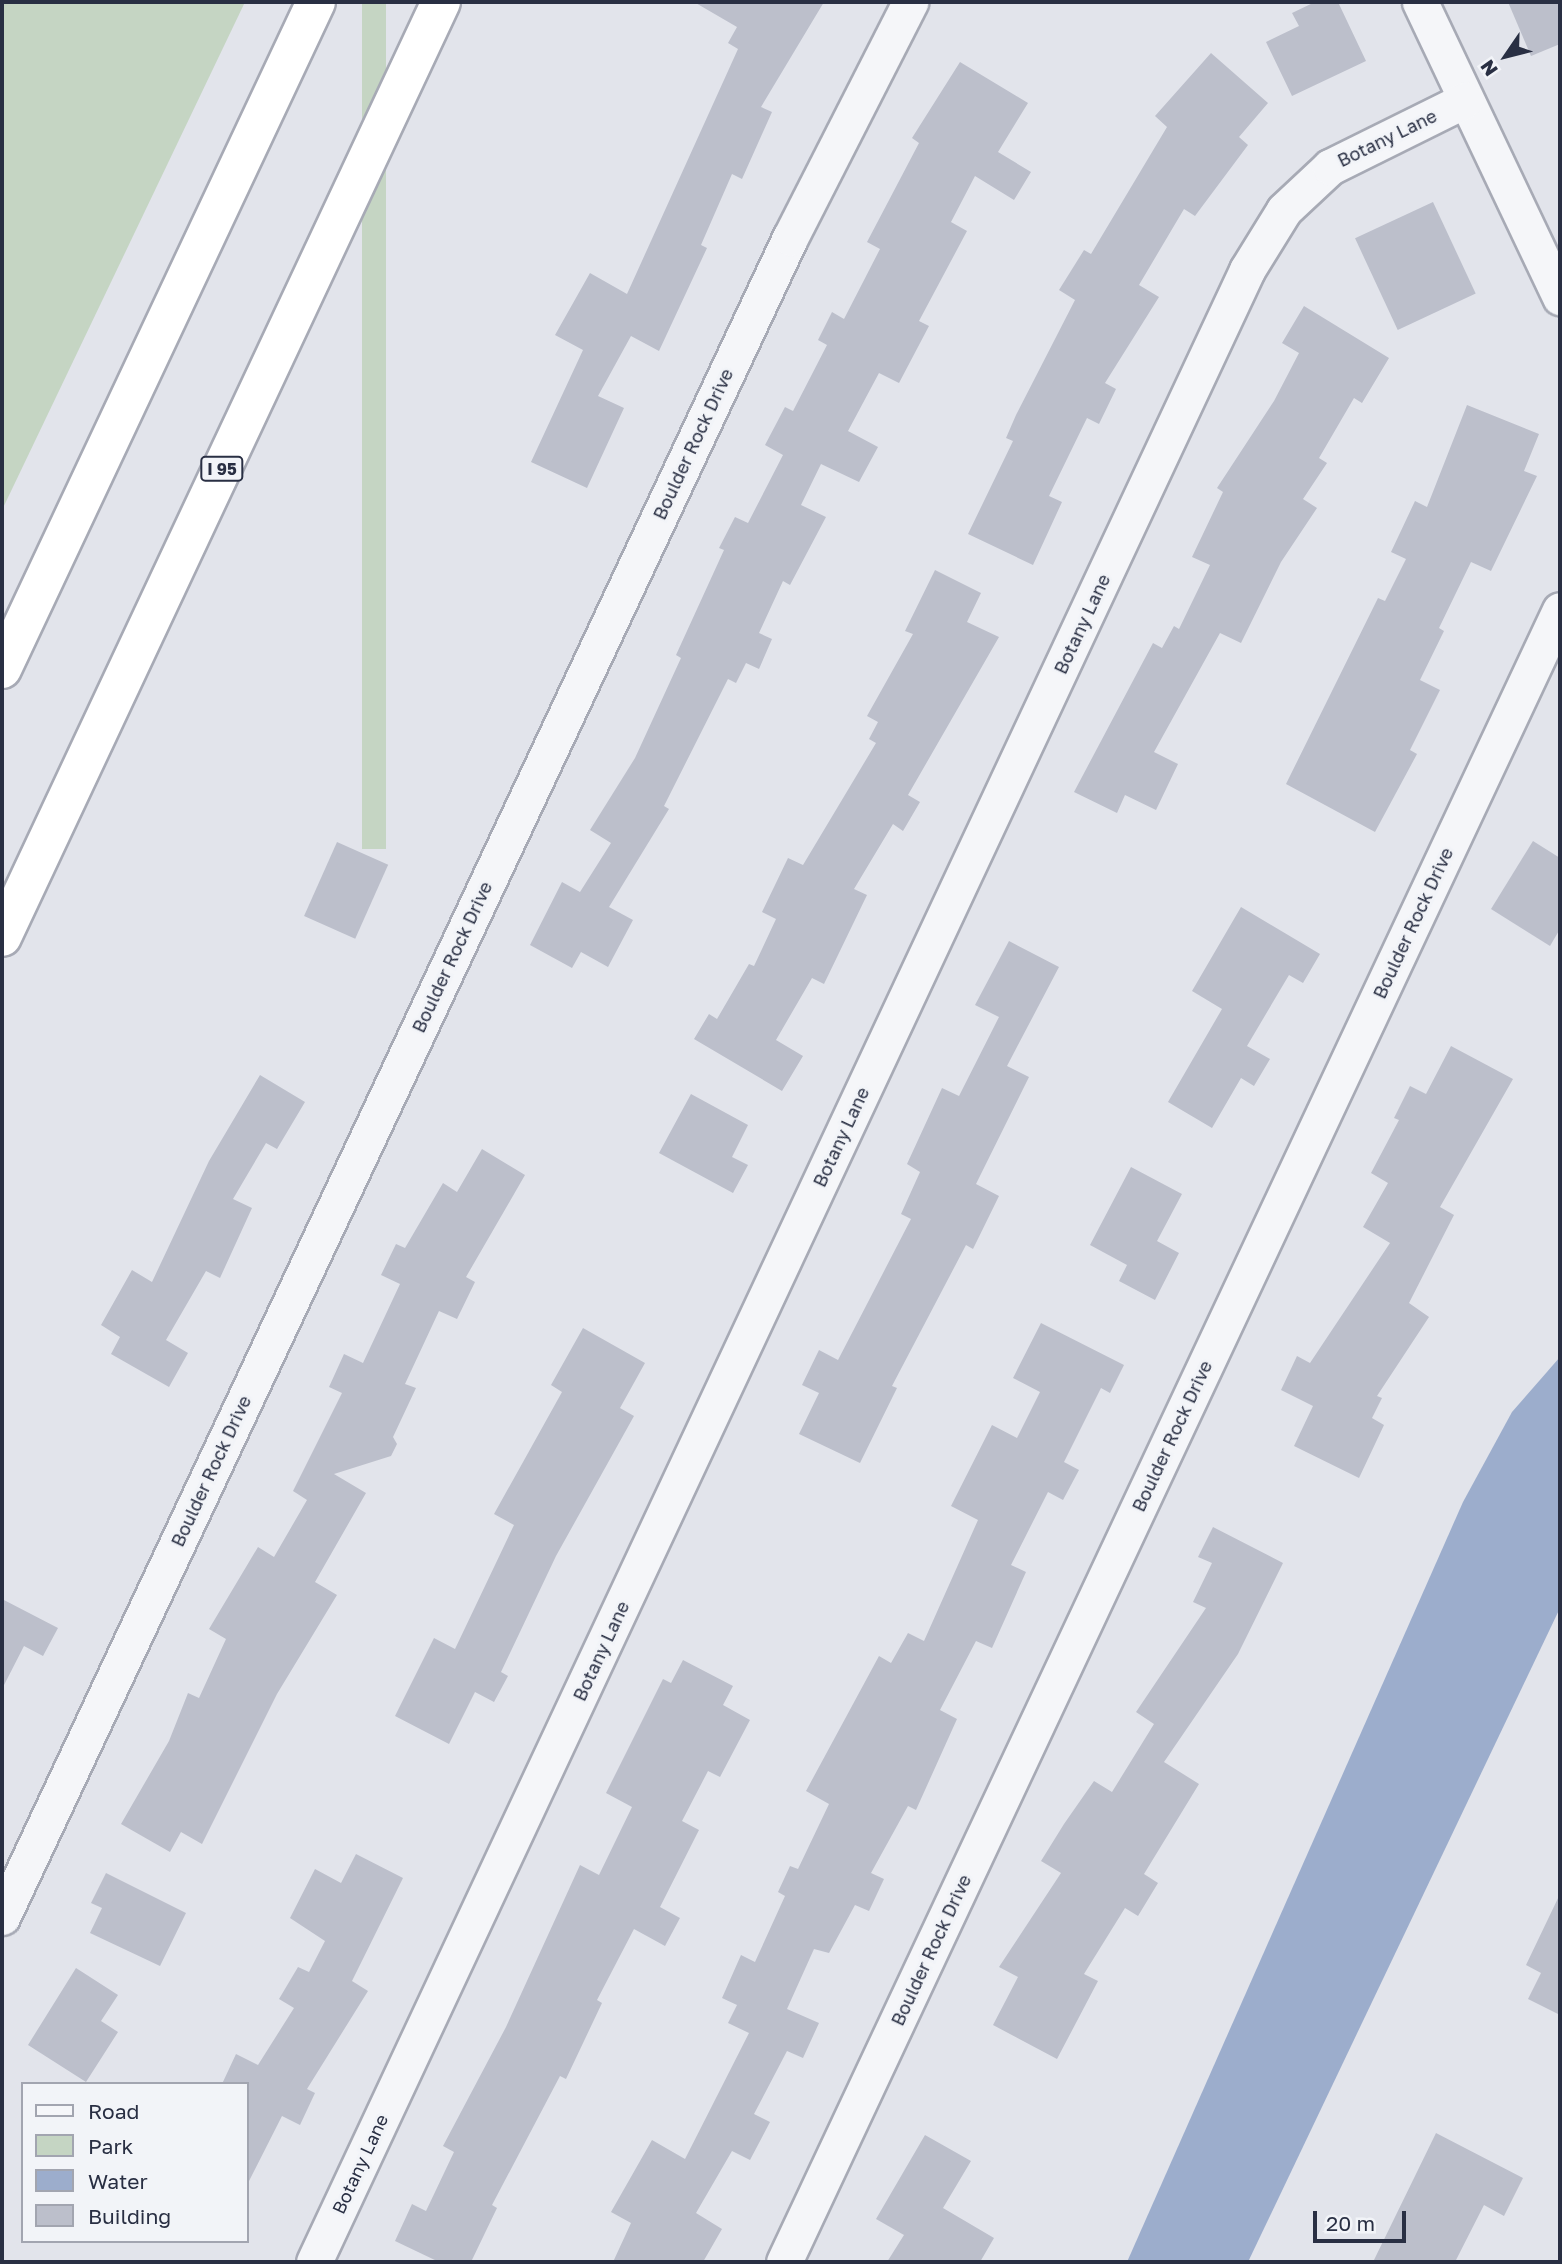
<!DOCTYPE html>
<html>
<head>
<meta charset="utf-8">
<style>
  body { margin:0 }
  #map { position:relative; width:1562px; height:2264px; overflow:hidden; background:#e2e4eb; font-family:"Golos Text",sans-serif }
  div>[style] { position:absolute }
  .green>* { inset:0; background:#c5d5c3; transform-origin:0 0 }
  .water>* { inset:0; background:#9cadcc }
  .building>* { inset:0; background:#bcbfcb; transform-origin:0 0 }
  .roads { filter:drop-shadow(2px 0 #a7aab5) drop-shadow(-2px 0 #a7aab5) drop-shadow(0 2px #a7aab5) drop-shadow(0 -2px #a7aab5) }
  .minor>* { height:35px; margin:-17.5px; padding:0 17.5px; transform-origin:17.5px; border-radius:17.5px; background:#f5f6f9 }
  .motorway>* { height:38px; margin:-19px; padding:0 19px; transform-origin:19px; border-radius:19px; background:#fff }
  span { translate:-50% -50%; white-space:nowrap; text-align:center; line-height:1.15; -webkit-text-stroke:6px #f2f4f8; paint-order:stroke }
  .shield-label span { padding:2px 5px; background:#f2f4f8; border:2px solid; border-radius:5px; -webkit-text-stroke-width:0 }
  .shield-label { font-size:16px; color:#292f43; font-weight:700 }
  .street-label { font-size:18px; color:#292f43 }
  .frame { position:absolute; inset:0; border:4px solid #292f43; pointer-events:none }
  .legend { position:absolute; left:21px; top:2082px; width:228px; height:161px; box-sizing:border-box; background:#f2f4f8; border:2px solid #a2a5b0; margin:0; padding:9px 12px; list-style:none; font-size:21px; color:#292f43 }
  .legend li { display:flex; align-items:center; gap:14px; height:35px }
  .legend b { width:35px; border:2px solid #a2a5b0 }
  .north { position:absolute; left:1471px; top:21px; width:70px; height:70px; -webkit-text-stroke:5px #f2f4f8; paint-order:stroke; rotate:235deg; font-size:19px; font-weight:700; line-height:28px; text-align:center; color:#292f43 }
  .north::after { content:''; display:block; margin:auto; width:24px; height:32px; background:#292f43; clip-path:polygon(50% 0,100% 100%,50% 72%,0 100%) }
  .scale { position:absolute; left:1313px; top:2211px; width:93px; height:32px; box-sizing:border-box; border:4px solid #292f43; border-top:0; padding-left:9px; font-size:21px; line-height:24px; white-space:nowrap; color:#292f43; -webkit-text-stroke:5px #f2f4f8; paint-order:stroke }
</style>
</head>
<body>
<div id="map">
  <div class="green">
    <i style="clip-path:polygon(2px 2px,245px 2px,2px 510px)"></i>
    <i style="left:362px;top:2px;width:24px;height:847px"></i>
  </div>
  <div class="water">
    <i style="clip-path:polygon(1560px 1357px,1560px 1608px,1248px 2262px,1127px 2262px,1463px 1502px,1512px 1412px)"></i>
  </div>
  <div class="building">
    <i style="clip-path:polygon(694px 2px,824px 2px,761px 107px,772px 112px,742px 179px,732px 174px,701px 245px,707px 248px,659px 351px,631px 336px,598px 396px,624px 408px,587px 488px,531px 462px,583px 350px,555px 335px,590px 273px,627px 294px,738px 49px,728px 43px,737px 27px)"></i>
    <i style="clip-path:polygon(1315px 2px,1338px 2px,1366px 61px,1292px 96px,1266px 42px,1299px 26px,1292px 13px)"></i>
    <i style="clip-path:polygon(1508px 2px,1560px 2px,1560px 44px,1531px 56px)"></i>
    <i style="clip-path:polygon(1211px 53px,1268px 103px,1239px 137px,1248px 145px,1195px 216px,1184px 209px,1139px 285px,1159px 297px,1105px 383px,1116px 389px,1099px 424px,1087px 418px,1049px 496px,1062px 502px,1033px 565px,968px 534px,1013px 441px,1006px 438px,1016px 415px,1075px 300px,1059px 290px,1084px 250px,1091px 254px,1167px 127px,1155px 116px)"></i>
    <i style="clip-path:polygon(960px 62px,1028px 103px,998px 152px,1031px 172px,1014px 200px,975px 176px,951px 222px,967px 231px,919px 321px,929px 326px,899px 383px,879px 373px,848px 431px,878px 447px,859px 482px,821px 464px,801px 505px,826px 517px,790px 585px,783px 581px,759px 633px,772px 639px,759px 669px,746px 663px,736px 683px,728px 679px,664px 806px,669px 809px,609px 907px,633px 920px,608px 967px,581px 952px,572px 968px,530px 945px,562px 882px,580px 892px,611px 843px,590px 830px,635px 758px,681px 658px,676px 655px,724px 550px,719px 548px,735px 517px,748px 523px,783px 455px,765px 445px,785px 407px,793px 411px,827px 345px,818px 340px,832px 312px,844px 319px,880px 249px,867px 242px,919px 143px,912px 138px)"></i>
    <i style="left:1433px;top:202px;width:101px;height:86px;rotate:65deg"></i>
    <i style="clip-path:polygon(1304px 306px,1389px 358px,1362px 403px,1354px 398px,1319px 458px,1327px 463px,1303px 499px,1317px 508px,1281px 562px,1241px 643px,1220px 633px,1154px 752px,1178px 764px,1156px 810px,1125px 795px,1117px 813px,1074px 792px,1153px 643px,1162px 648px,1174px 626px,1179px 629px,1210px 565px,1192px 557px,1223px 492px,1217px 488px,1274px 401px,1299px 353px,1282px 343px)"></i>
    <i style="clip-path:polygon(1467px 405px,1539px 434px,1524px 471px,1537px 476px,1491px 571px,1471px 562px,1439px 628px,1444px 631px,1420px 680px,1440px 690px,1410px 750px,1417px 754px,1375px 832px,1286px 784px,1378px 598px,1385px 601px,1406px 559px,1391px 552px,1415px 501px,1427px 507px)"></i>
    <i style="clip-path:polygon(935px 570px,981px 593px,967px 622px,999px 637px,908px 795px,920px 802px,903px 831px,893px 824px,854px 889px,867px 895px,824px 984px,812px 978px,776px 1040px,803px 1056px,782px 1091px,694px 1039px,709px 1014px,717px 1019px,749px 964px,754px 966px,776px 919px,762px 912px,788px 858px,803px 865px,876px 743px,869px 739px,878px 722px,867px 716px,913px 634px,905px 631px)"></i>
    <i style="clip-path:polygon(1533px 841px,1560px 858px,1560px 929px,1550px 946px,1491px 909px)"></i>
    <i style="left:337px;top:842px;width:56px;height:81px;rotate:24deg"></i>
    <i style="clip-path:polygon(1241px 907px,1320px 954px,1303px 983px,1289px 975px,1247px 1046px,1270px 1059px,1254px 1086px,1241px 1078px,1212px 1128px,1168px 1102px,1222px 1009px,1192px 991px)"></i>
    <i style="clip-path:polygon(1009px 941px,1059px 967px,1007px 1066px,1029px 1077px,976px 1184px,999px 1196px,973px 1249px,966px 1245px,892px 1386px,897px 1388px,860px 1463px,799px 1434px,819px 1393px,802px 1385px,819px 1350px,838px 1360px,911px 1219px,901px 1214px,920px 1172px,907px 1164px,942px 1088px,959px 1096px,999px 1017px,975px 1005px)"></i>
    <i style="clip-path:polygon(1451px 1046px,1513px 1079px,1440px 1207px,1454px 1215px,1409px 1303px,1429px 1317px,1377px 1396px,1382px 1398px,1372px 1418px,1384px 1425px,1359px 1478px,1294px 1446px,1313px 1406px,1281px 1390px,1297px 1356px,1310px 1363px,1390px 1243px,1363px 1227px,1388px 1183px,1371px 1173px,1399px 1120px,1394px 1118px,1410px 1086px,1426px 1094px)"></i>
    <i style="clip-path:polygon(260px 1075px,305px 1102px,277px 1149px,266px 1143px,233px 1199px,252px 1208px,220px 1278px,206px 1271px,166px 1340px,188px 1353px,169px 1387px,111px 1354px,120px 1337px,101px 1325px,132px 1270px,152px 1282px,209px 1161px)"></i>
    <i style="clip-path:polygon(691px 1094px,748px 1125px,732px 1157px,748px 1165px,733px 1193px,659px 1153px)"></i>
    <i style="clip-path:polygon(482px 1149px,525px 1175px,466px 1277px,475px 1282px,457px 1319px,439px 1311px,405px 1384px,416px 1388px,393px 1437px,397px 1444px,391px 1456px,334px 1474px,366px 1493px,315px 1582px,337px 1595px,277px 1694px,202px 1844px,181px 1832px,170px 1852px,121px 1824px,169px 1741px,188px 1693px,199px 1698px,226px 1639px,209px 1629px,258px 1547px,274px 1557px,307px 1500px,293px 1491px,342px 1393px,329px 1387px,344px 1354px,363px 1363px,400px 1284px,381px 1275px,396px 1244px,405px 1248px,443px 1183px,457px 1192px)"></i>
    <i style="clip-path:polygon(1131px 1167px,1182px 1194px,1157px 1241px,1179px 1253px,1155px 1300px,1119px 1281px,1127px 1265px,1090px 1245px)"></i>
    <i style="clip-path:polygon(1041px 1323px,1124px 1365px,1110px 1393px,1101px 1388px,1064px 1462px,1079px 1470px,1063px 1500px,1048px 1492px,1011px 1565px,1026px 1572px,992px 1648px,976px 1641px,940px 1710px,957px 1719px,916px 1810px,908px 1806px,871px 1873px,884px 1879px,869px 1911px,855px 1905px,829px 1953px,814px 1949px,787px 2009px,819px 2023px,803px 2058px,787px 2051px,754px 2114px,770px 2122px,750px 2160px,732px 2151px,696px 2213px,722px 2229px,703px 2262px,613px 2262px,631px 2223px,611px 2212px,652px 2140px,685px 2159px,749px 2033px,728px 2023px,737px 2005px,722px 1998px,741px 1955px,755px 1962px,785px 1896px,778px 1892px,790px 1866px,798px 1869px,829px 1804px,806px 1791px,879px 1656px,891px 1663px,908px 1633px,924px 1641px,978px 1520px,951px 1506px,992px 1425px,1017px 1438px,1040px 1392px,1013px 1378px)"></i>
    <i style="clip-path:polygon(583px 1328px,645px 1363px,620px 1408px,634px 1416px,556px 1556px,501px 1672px,508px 1676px,494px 1702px,475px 1692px,449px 1744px,395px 1716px,434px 1638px,455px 1649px,514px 1525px,494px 1514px,562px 1392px,551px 1385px)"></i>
    <i style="clip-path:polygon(1213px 1527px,1283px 1563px,1238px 1654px,1164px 1762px,1199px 1784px,1144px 1874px,1158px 1883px,1138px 1916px,1125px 1908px,1084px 1974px,1098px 1981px,1057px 2059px,993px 2025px,1018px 1977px,999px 1967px,1061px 1873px,1041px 1861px,1064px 1824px,1094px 1781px,1112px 1792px,1154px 1724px,1136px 1712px,1206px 1608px,1193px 1602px,1212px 1563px,1198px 1557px)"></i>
    <i style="clip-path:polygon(2px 1599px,58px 1628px,43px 1656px,24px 1646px,2px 1689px)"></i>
    <i style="clip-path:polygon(683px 1660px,733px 1686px,723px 1705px,750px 1720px,720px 1777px,708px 1771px,682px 1821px,699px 1830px,660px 1907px,680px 1918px,665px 1946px,634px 1929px,597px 2000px,602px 2003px,566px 2079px,560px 2076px,492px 2205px,497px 2208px,471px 2262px,439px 2262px,395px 2241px,412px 2204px,426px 2211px,454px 2152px,443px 2146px,506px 2027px,580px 1865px,599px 1875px,632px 1807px,606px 1793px,663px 1679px,671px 1683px)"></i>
    <i style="clip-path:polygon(356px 1854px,403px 1878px,352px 1981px,368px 1991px,307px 2089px,315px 2093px,300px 2125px,282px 2116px,247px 2185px,247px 2084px,222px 2084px,236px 2054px,258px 2065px,294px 2008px,279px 1999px,298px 1967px,309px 1972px,325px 1941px,290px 1918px,315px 1869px,341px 1883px)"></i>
    <i style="clip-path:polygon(106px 1873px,186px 1913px,160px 1966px,90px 1933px,102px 1908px,91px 1903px)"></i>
    <i style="clip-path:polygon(1560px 1894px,1560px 2015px,1528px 1999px,1541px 1973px,1526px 1965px)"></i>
    <i style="clip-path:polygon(76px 1968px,118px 1995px,101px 2021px,118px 2032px,86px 2082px,28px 2045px)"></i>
    <i style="clip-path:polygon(1436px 2133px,1523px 2178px,1504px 2216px,1484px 2205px,1455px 2262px,1373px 2262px)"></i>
    <i style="clip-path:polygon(925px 2135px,971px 2161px,943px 2208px,994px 2238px,980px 2262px,887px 2262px,904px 2235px,876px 2219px)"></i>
  </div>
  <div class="roads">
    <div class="minor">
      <i style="left:1420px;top:2px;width:327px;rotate:64.6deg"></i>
      <i style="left:2px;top:1917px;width:1855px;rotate:-64.86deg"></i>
      <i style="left:790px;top:238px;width:265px;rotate:-63deg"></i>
      <i style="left:314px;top:2262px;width:2200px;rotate:-64.9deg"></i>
      <i style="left:1247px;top:270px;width:70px;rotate:-58.3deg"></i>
      <i style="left:1284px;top:210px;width:63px;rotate:-43.1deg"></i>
      <i style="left:1330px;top:167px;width:151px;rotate:-26.4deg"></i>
      <i style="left:784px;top:2262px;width:1825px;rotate:-64.84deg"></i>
    </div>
    <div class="motorway">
      <i style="left:2px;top:669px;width:737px;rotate:-64.79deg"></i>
      <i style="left:2px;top:937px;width:1033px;rotate:-64.85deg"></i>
    </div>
  </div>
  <div class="shield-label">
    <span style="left:222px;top:469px">I 95</span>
  </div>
  <div class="street-label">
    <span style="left:1387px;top:138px;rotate:-26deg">Botany Lane</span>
    <span style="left:693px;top:444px;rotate:-65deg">Boulder Rock Drive</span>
    <span style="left:1082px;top:624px;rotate:-65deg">Botany Lane</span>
    <span style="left:1413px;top:923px;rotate:-65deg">Boulder Rock Drive</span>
    <span style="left:452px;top:957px;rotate:-65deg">Boulder Rock Drive</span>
    <span style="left:841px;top:1137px;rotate:-65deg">Botany Lane</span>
    <span style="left:1172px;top:1436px;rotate:-65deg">Boulder Rock Drive</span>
    <span style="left:211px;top:1471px;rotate:-65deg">Boulder Rock Drive</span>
    <span style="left:601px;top:1651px;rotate:-65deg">Botany Lane</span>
    <span style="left:931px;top:1950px;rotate:-65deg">Boulder Rock Drive</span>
    <span style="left:360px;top:2164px;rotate:-65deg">Botany Lane</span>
  </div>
  <div class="frame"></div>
  <ul class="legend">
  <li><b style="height:9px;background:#f5f6f9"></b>Road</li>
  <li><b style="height:19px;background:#c5d5c3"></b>Park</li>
  <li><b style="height:19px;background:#9cadcc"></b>Water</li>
  <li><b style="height:19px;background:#bcbfcb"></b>Building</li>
  </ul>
  <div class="north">N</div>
  <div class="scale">20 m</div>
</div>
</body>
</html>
